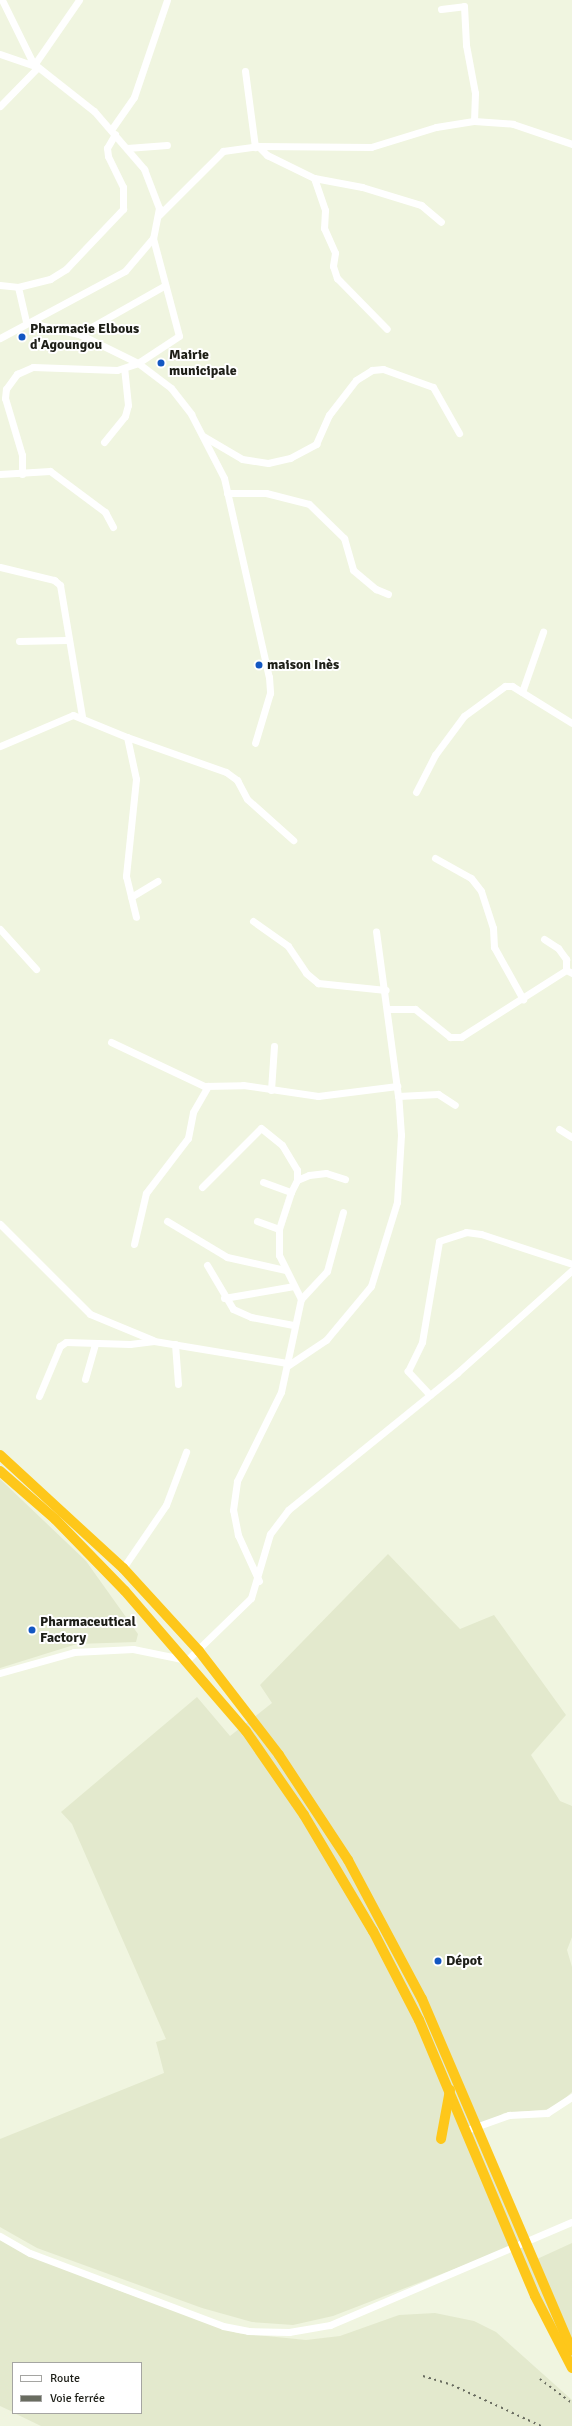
<!DOCTYPE html>
<html>
<head>
<meta charset="utf-8">
<style>
  body { margin:0 }
  #map { position:relative; width:572px; height:2426px; overflow:hidden; background:#f0f5e0; font-family:Signika,sans-serif }
  div>[style] { position:absolute }
  .built>* { inset:0; background:#e3e9cd }
  .minor>* { height:7px; margin:-3.5px; padding:0 3.5px; transform-origin:3.5px; border-radius:3.5px; background:#fff }
  .highway>* { height:10px; margin:-5px; padding:0 5px; transform-origin:5px; border-radius:5px; background:#fec71a }
  .rail>* { height:1.5px; margin-top:-0.75px; transform-origin:0; background:repeating-linear-gradient(90deg,#696c60 0 2px,transparent 0 6px) }
  .dots>* { width:11px; height:11px; translate:-50% -50%; box-sizing:border-box; border:2px solid #fff; border-radius:50% }
  span { translate:-50% -50%; white-space:nowrap; text-align:center; line-height:1.15; -webkit-text-stroke:4px #fff; paint-order:stroke }
  .poi-label { font-size:14px; color:#1d1e17; font-weight:700 }
  .left { translate:0 -50%; text-align:left }
  .legend { position:absolute; left:12px; top:2362px; width:130px; height:52px; box-sizing:border-box; background:#fff; border:1px solid #a5a5a2; margin:0; padding:5px 7px; list-style:none; font-size:12px; color:#1d1e17 }
  .legend li { display:flex; align-items:center; gap:8px; height:20px }
  .legend b { width:20px; border:1px solid #a5a5a2 }
</style>
</head>
<body>
<div id="map">
  <div class="built">
    <i style="clip-path:polygon(0 1479px,86px 1561px,138px 1634px,136px 1642px,77px 1644px,0 1668px)"></i>
    <i style="clip-path:polygon(388px 1554px,460px 1629px,494px 1615px,566px 1715px,531px 1755px,560px 1801px,572px 1806px,572px 1937px,567px 1950px,572px 1967px,572px 2092px,553px 2109px,504px 2113px,480px 2129px,537px 2259px,572px 2243px,572px 2372px,514px 2246px,333px 2316px,293px 2325px,252px 2322px,202px 2308px,37px 2248px,0 2227px,0 2139px,164px 2073px,156px 2042px,166px 2039px,72px 1824px,61px 1812px,197px 1697px,230px 1736px,272px 1703px,260px 1685px)"></i>
    <i style="clip-path:polygon(0 2240px,115px 2289px,237px 2333px,306px 2340px,340px 2336px,399px 2315px,435px 2313px,474px 2321px,496px 2332px,572px 2400px,572px 2426px,41px 2426px,14px 2413px,141px 2413px,141px 2363px,13px 2363px,13px 2412px,0 2406px)"></i>
  </div>
  <div class="minor">
    <i style="left:2px;top:0;width:72px;rotate:63.8deg"></i>
    <i style="left:34px;top:65px;width:79px;rotate:-55.3deg"></i>
    <i style="left:441px;top:9px;width:23px;rotate:-7deg"></i>
    <i style="left:464px;top:6px;width:39px;rotate:87deg"></i>
    <i style="left:466px;top:45px;width:49px;rotate:79.4deg"></i>
    <i style="left:475px;top:93px;width:28px;rotate:92deg"></i>
    <i style="left:0;top:54px;width:40px;rotate:18.9deg"></i>
    <i style="left:38px;top:67px;width:71px;rotate:38.2deg"></i>
    <i style="left:94px;top:111px;width:77px;rotate:49.2deg"></i>
    <i style="left:144px;top:169px;width:42px;rotate:69deg"></i>
    <i style="left:159px;top:208px;width:31px;rotate:101deg"></i>
    <i style="left:153px;top:238px;width:43px;rotate:130.3deg"></i>
    <i style="left:125px;top:271px;width:142px;rotate:151.8deg"></i>
    <i style="left:245px;top:71px;width:77px;rotate:82.5deg"></i>
    <i style="left:0;top:106px;width:54px;rotate:-45.7deg"></i>
    <i style="left:111px;top:130px;width:40px;rotate:-55.1deg"></i>
    <i style="left:134px;top:97px;width:102px;rotate:-71.2deg"></i>
    <i style="left:258px;top:146px;width:113px;rotate:0.5deg"></i>
    <i style="left:371px;top:147px;width:68px;rotate:-17.1deg"></i>
    <i style="left:436px;top:127px;width:38px;rotate:-9deg"></i>
    <i style="left:474px;top:121px;width:39px;rotate:4deg"></i>
    <i style="left:513px;top:124px;width:62px;rotate:18.7deg"></i>
    <i style="left:127px;top:148px;width:40px;rotate:-4.3deg"></i>
    <i style="left:314px;top:178px;width:34px;rotate:71deg"></i>
    <i style="left:325px;top:210px;width:18px;rotate:93deg"></i>
    <i style="left:324px;top:228px;width:27px;rotate:66deg"></i>
    <i style="left:335px;top:253px;width:13px;rotate:99deg"></i>
    <i style="left:333px;top:266px;width:13px;rotate:72deg"></i>
    <i style="left:337px;top:278px;width:71px;rotate:45.6deg"></i>
    <i style="left:158px;top:216px;width:92px;rotate:-45deg"></i>
    <i style="left:223px;top:151px;width:35px;rotate:-8deg"></i>
    <i style="left:258px;top:146px;width:13px;rotate:45deg"></i>
    <i style="left:267px;top:155px;width:52px;rotate:26.1deg"></i>
    <i style="left:314px;top:178px;width:49px;rotate:10.6deg"></i>
    <i style="left:362px;top:187px;width:62px;rotate:17deg"></i>
    <i style="left:421px;top:205px;width:26px;rotate:40deg"></i>
    <i style="left:0;top:285px;width:18px;rotate:6deg"></i>
    <i style="left:18px;top:287px;width:36px;rotate:77deg"></i>
    <i style="left:26px;top:322px;width:54px;rotate:12.8deg"></i>
    <i style="left:79px;top:334px;width:66px;rotate:26.2deg"></i>
    <i style="left:138px;top:363px;width:41px;rotate:37.1deg"></i>
    <i style="left:171px;top:388px;width:33px;rotate:52deg"></i>
    <i style="left:191px;top:414px;width:72px;rotate:62.7deg"></i>
    <i style="left:224px;top:478px;width:204px;rotate:77.3deg"></i>
    <i style="left:269px;top:677px;width:16px;rotate:86deg"></i>
    <i style="left:270px;top:693px;width:52px;rotate:106.7deg"></i>
    <i style="left:18px;top:287px;width:33px;rotate:-14deg"></i>
    <i style="left:50px;top:279px;width:19px;rotate:-32deg"></i>
    <i style="left:66px;top:269px;width:83px;rotate:-46.5deg"></i>
    <i style="left:123px;top:209px;width:22px;rotate:-90deg"></i>
    <i style="left:123px;top:187px;width:34px;rotate:-116deg"></i>
    <i style="left:108px;top:156px;width:8px;rotate:-97deg"></i>
    <i style="left:107px;top:148px;width:16px;rotate:-60deg"></i>
    <i style="left:79px;top:334px;width:98px;rotate:-29.5deg"></i>
    <i style="left:203px;top:436px;width:45px;rotate:30.5deg"></i>
    <i style="left:242px;top:459px;width:26px;rotate:9deg"></i>
    <i style="left:268px;top:463px;width:23px;rotate:-13deg"></i>
    <i style="left:290px;top:458px;width:30px;rotate:-28deg"></i>
    <i style="left:316px;top:444px;width:32px;rotate:-66deg"></i>
    <i style="left:329px;top:415px;width:44px;rotate:-52.4deg"></i>
    <i style="left:356px;top:380px;width:19px;rotate:-32deg"></i>
    <i style="left:372px;top:370px;width:11px;rotate:-5deg"></i>
    <i style="left:383px;top:369px;width:53px;rotate:19.8deg"></i>
    <i style="left:433px;top:387px;width:53px;rotate:60.5deg"></i>
    <i style="left:104px;top:442px;width:33px;rotate:-51deg"></i>
    <i style="left:125px;top:416px;width:11px;rotate:-75deg"></i>
    <i style="left:128px;top:405px;width:37px;rotate:-96deg"></i>
    <i style="left:0;top:474px;width:50px;rotate:-3.4deg"></i>
    <i style="left:50px;top:471px;width:69px;rotate:36.7deg"></i>
    <i style="left:105px;top:512px;width:17px;rotate:62deg"></i>
    <i style="left:22px;top:474px;width:19px;rotate:-90deg"></i>
    <i style="left:22px;top:455px;width:59px;rotate:-106.6deg"></i>
    <i style="left:5px;top:398px;width:9px;rotate:-84deg"></i>
    <i style="left:6px;top:389px;width:19px;rotate:-54deg"></i>
    <i style="left:17px;top:374px;width:17px;rotate:-24deg"></i>
    <i style="left:33px;top:367px;width:84px;rotate:2deg"></i>
    <i style="left:117px;top:370px;width:22px;rotate:-18deg"></i>
    <i style="left:138px;top:363px;width:49px;rotate:-33.4deg"></i>
    <i style="left:179px;top:336px;width:101px;rotate:-104.9deg"></i>
    <i style="left:227px;top:493px;width:39px"></i>
    <i style="left:266px;top:493px;width:44px;rotate:14.3deg"></i>
    <i style="left:309px;top:504px;width:49px;rotate:44.2deg"></i>
    <i style="left:344px;top:538px;width:33px;rotate:74deg"></i>
    <i style="left:353px;top:570px;width:30px;rotate:40deg"></i>
    <i style="left:376px;top:589px;width:13px;rotate:23deg"></i>
    <i style="left:0;top:567px;width:56px;rotate:13.5deg"></i>
    <i style="left:54px;top:580px;width:8px;rotate:40deg"></i>
    <i style="left:60px;top:585px;width:133px;rotate:80.5deg"></i>
    <i style="left:19px;top:641px;width:48px;rotate:-1.2deg"></i>
    <i style="left:522px;top:692px;width:64px;rotate:-70.7deg"></i>
    <i style="left:127px;top:737px;width:105px;rotate:19.5deg"></i>
    <i style="left:226px;top:772px;width:14px;rotate:36deg"></i>
    <i style="left:237px;top:780px;width:21px;rotate:62deg"></i>
    <i style="left:247px;top:799px;width:62px;rotate:41.7deg"></i>
    <i style="left:0;top:746px;width:79px;rotate:-23deg"></i>
    <i style="left:73px;top:715px;width:58px;rotate:22.2deg"></i>
    <i style="left:127px;top:737px;width:43px;rotate:77.9deg"></i>
    <i style="left:136px;top:779px;width:98px;rotate:95.9deg"></i>
    <i style="left:126px;top:876px;width:42px;rotate:76.3deg"></i>
    <i style="left:416px;top:792px;width:42px;rotate:-62.8deg"></i>
    <i style="left:435px;top:755px;width:49px;rotate:-53.4deg"></i>
    <i style="left:464px;top:716px;width:51px;rotate:-36.2deg"></i>
    <i style="left:505px;top:686px;width:7px"></i>
    <i style="left:512px;top:686px;width:70px;rotate:31.7deg"></i>
    <i style="left:435px;top:858px;width:41px;rotate:29.1deg"></i>
    <i style="left:471px;top:878px;width:16px;rotate:52deg"></i>
    <i style="left:481px;top:891px;width:39px;rotate:72deg"></i>
    <i style="left:493px;top:928px;width:19px;rotate:87deg"></i>
    <i style="left:494px;top:947px;width:60px;rotate:60.9deg"></i>
    <i style="left:131px;top:897px;width:31px;rotate:-31deg"></i>
    <i style="left:253px;top:921px;width:43px;rotate:35.5deg"></i>
    <i style="left:288px;top:946px;width:32px;rotate:56deg"></i>
    <i style="left:306px;top:973px;width:16px;rotate:40deg"></i>
    <i style="left:318px;top:983px;width:68px;rotate:5.9deg"></i>
    <i style="left:0;top:929px;width:54px;rotate:48deg"></i>
    <i style="left:544px;top:939px;width:17px;rotate:33deg"></i>
    <i style="left:558px;top:948px;width:14px;rotate:54deg"></i>
    <i style="left:566px;top:959px;width:11px;rotate:90deg"></i>
    <i style="left:566px;top:970px;width:7px;rotate:27deg"></i>
    <i style="left:389px;top:1009px;width:26px"></i>
    <i style="left:415px;top:1009px;width:45px;rotate:38.7deg"></i>
    <i style="left:450px;top:1037px;width:11px"></i>
    <i style="left:461px;top:1037px;width:125px;rotate:-32.5deg"></i>
    <i style="left:111px;top:1042px;width:103px;rotate:25.3deg"></i>
    <i style="left:204px;top:1086px;width:39px;rotate:-1deg"></i>
    <i style="left:243px;top:1085px;width:76px;rotate:8.3deg"></i>
    <i style="left:318px;top:1096px;width:80px;rotate:-7.2deg"></i>
    <i style="left:271px;top:1090px;width:44px;rotate:-86.1deg"></i>
    <i style="left:398px;top:1096px;width:40px;rotate:-2.9deg"></i>
    <i style="left:438px;top:1094px;width:20px;rotate:33deg"></i>
    <i style="left:559px;top:1129px;width:15px;rotate:32deg"></i>
    <i style="left:263px;top:1182px;width:30px;rotate:20deg"></i>
    <i style="left:202px;top:1187px;width:83px;rotate:-45deg"></i>
    <i style="left:261px;top:1128px;width:27px;rotate:39deg"></i>
    <i style="left:282px;top:1145px;width:29px;rotate:59deg"></i>
    <i style="left:297px;top:1170px;width:10px;rotate:90deg"></i>
    <i style="left:167px;top:1221px;width:70px;rotate:31deg"></i>
    <i style="left:227px;top:1257px;width:59px;rotate:12.6deg"></i>
    <i style="left:257px;top:1221px;width:23px;rotate:20deg"></i>
    <i style="left:0;top:1224px;width:127px;rotate:45deg"></i>
    <i style="left:90px;top:1314px;width:68px;rotate:22.4deg"></i>
    <i style="left:134px;top:1244px;width:52px;rotate:-76.8deg"></i>
    <i style="left:146px;top:1193px;width:69px;rotate:-52.6deg"></i>
    <i style="left:188px;top:1138px;width:26px;rotate:-79deg"></i>
    <i style="left:193px;top:1112px;width:30px;rotate:-60deg"></i>
    <i style="left:207px;top:1265px;width:51px;rotate:59.4deg"></i>
    <i style="left:233px;top:1309px;width:20px;rotate:24deg"></i>
    <i style="left:251px;top:1317px;width:43px;rotate:10.8deg"></i>
    <i style="left:224px;top:1298px;width:71px;rotate:-9.7deg"></i>
    <i style="left:301px;top:1299px;width:49px;rotate:-116.6deg"></i>
    <i style="left:279px;top:1255px;width:26px;rotate:-90deg"></i>
    <i style="left:279px;top:1229px;width:39px;rotate:-72deg"></i>
    <i style="left:291px;top:1192px;width:13px;rotate:-63deg"></i>
    <i style="left:297px;top:1180px;width:13px;rotate:-23deg"></i>
    <i style="left:309px;top:1175px;width:17px;rotate:-7deg"></i>
    <i style="left:326px;top:1173px;width:20px;rotate:18deg"></i>
    <i style="left:175px;top:1344px;width:40px;rotate:85.7deg"></i>
    <i style="left:287px;top:1366px;width:47px;rotate:-33.7deg"></i>
    <i style="left:326px;top:1340px;width:70px;rotate:-50.2deg"></i>
    <i style="left:371px;top:1286px;width:88px;rotate:-72.8deg"></i>
    <i style="left:397px;top:1202px;width:67px;rotate:-86.6deg"></i>
    <i style="left:401px;top:1135px;width:39px;rotate:-94deg"></i>
    <i style="left:398px;top:1096px;width:166px;rotate:-97.6deg"></i>
    <i style="left:85px;top:1379px;width:36px;rotate:-74deg"></i>
    <i style="left:430px;top:1395px;width:33px;rotate:-133deg"></i>
    <i style="left:408px;top:1371px;width:32px;rotate:-64deg"></i>
    <i style="left:422px;top:1342px;width:102px;rotate:-80.4deg"></i>
    <i style="left:439px;top:1241px;width:28px;rotate:-18deg"></i>
    <i style="left:466px;top:1232px;width:15px;rotate:8deg"></i>
    <i style="left:481px;top:1234px;width:96px;rotate:18.2deg"></i>
    <i style="left:39px;top:1396px;width:54px;rotate:-67.2deg"></i>
    <i style="left:60px;top:1346px;width:7px;rotate:-34deg"></i>
    <i style="left:66px;top:1342px;width:64px;rotate:1.8deg"></i>
    <i style="left:130px;top:1344px;width:24px;rotate:-7deg"></i>
    <i style="left:154px;top:1341px;width:135px;rotate:9.4deg"></i>
    <i style="left:123px;top:1568px;width:76px;rotate:-55.7deg"></i>
    <i style="left:166px;top:1505px;width:57px;rotate:-69.3deg"></i>
    <i style="left:259px;top:1581px;width:51px;rotate:-114.5deg"></i>
    <i style="left:238px;top:1535px;width:25px;rotate:-101deg"></i>
    <i style="left:233px;top:1510px;width:29px;rotate:-82deg"></i>
    <i style="left:237px;top:1481px;width:99px;rotate:-63.7deg"></i>
    <i style="left:281px;top:1392px;width:95px;rotate:-77.9deg"></i>
    <i style="left:301px;top:1299px;width:38px;rotate:-47deg"></i>
    <i style="left:327px;top:1271px;width:61px;rotate:-74.8deg"></i>
    <i style="left:0;top:1673px;width:77px;rotate:-15.8deg"></i>
    <i style="left:74px;top:1652px;width:59px;rotate:-2.9deg"></i>
    <i style="left:133px;top:1649px;width:55px;rotate:11.5deg"></i>
    <i style="left:187px;top:1660px;width:89px;rotate:-44.1deg"></i>
    <i style="left:251px;top:1598px;width:67px;rotate:-73.5deg"></i>
    <i style="left:270px;top:1534px;width:30px;rotate:-53deg"></i>
    <i style="left:288px;top:1510px;width:218px;rotate:-39deg"></i>
    <i style="left:457px;top:1373px;width:154px;rotate:-41.8deg"></i>
    <i style="left:467px;top:2130px;width:45px;rotate:-19.7deg"></i>
    <i style="left:509px;top:2115px;width:38px;rotate:-3deg"></i>
    <i style="left:547px;top:2113px;width:30px;rotate:-33deg"></i>
    <i style="left:0;top:2236px;width:34px;rotate:30deg"></i>
    <i style="left:30px;top:2253px;width:206px;rotate:20.7deg"></i>
    <i style="left:223px;top:2326px;width:25px;rotate:11deg"></i>
    <i style="left:248px;top:2331px;width:41px;rotate:1.4deg"></i>
    <i style="left:289px;top:2332px;width:42px;rotate:-9.7deg"></i>
    <i style="left:330px;top:2325px;width:263px;rotate:-23.1deg"></i>
  </div>
  <div class="highway">
    <i style="left:0;top:1455px;width:167px;rotate:42.6deg"></i>
    <i style="left:123px;top:1568px;width:113px;rotate:47.5deg"></i>
    <i style="left:199px;top:1651px;width:131px;rotate:52.4deg"></i>
    <i style="left:279px;top:1755px;width:126px;rotate:56.7deg"></i>
    <i style="left:348px;top:1860px;width:157px;rotate:62deg"></i>
    <i style="left:422px;top:1999px;width:382px;rotate:66.9deg"></i>
    <i style="left:0;top:1471px;width:73px;rotate:41.1deg"></i>
    <i style="left:55px;top:1519px;width:100px;rotate:45.8deg"></i>
    <i style="left:125px;top:1591px;width:185px;rotate:49.2deg"></i>
    <i style="left:246px;top:1731px;width:102px;rotate:55.4deg"></i>
    <i style="left:304px;top:1815px;width:135px;rotate:59.3deg"></i>
    <i style="left:373px;top:1931px;width:100px;rotate:62.7deg"></i>
    <i style="left:419px;top:2020px;width:299px;rotate:67.2deg"></i>
    <i style="left:535px;top:2296px;width:81px;rotate:62.8deg"></i>
    <i style="left:441px;top:2139px;width:50px;rotate:-79.6deg"></i>
  </div>
  <div class="rail">
    <i style="left:423px;top:2376px;width:30px;rotate:17deg"></i>
    <i style="left:452px;top:2385px;width:98px;rotate:24.7deg"></i>
    <i style="left:540px;top:2379px;width:40px;rotate:37deg"></i>
  </div>
  <div class="dots">
    <i style="left:22px;top:337px;background:#1357c2"></i>
    <i style="left:161px;top:363px;background:#1357c2"></i>
    <i style="left:259px;top:665px;background:#1357c2"></i>
    <i style="left:32px;top:1630px;background:#1357c2"></i>
    <i style="left:438px;top:1961px;background:#1357c2"></i>
  </div>
  <div class="poi-label">
    <span class="left" style="left:30px;top:337px">Pharmacie Elbous<br>d'Agoungou</span>
    <span class="left" style="left:169px;top:363px">Mairie<br>municipale</span>
    <span class="left" style="left:267px;top:665px">maison Inès</span>
    <span class="left" style="left:40px;top:1630px">Pharmaceutical<br>Factory</span>
    <span class="left" style="left:446px;top:1961px">Dépot</span>
  </div>
  <ul class="legend">
  <li><b style="height:5px;background:#fff"></b>Route</li>
  <li><b style="height:5px;background:#696c60"></b>Voie ferrée</li>
  </ul>
</div>
</body>
</html>
